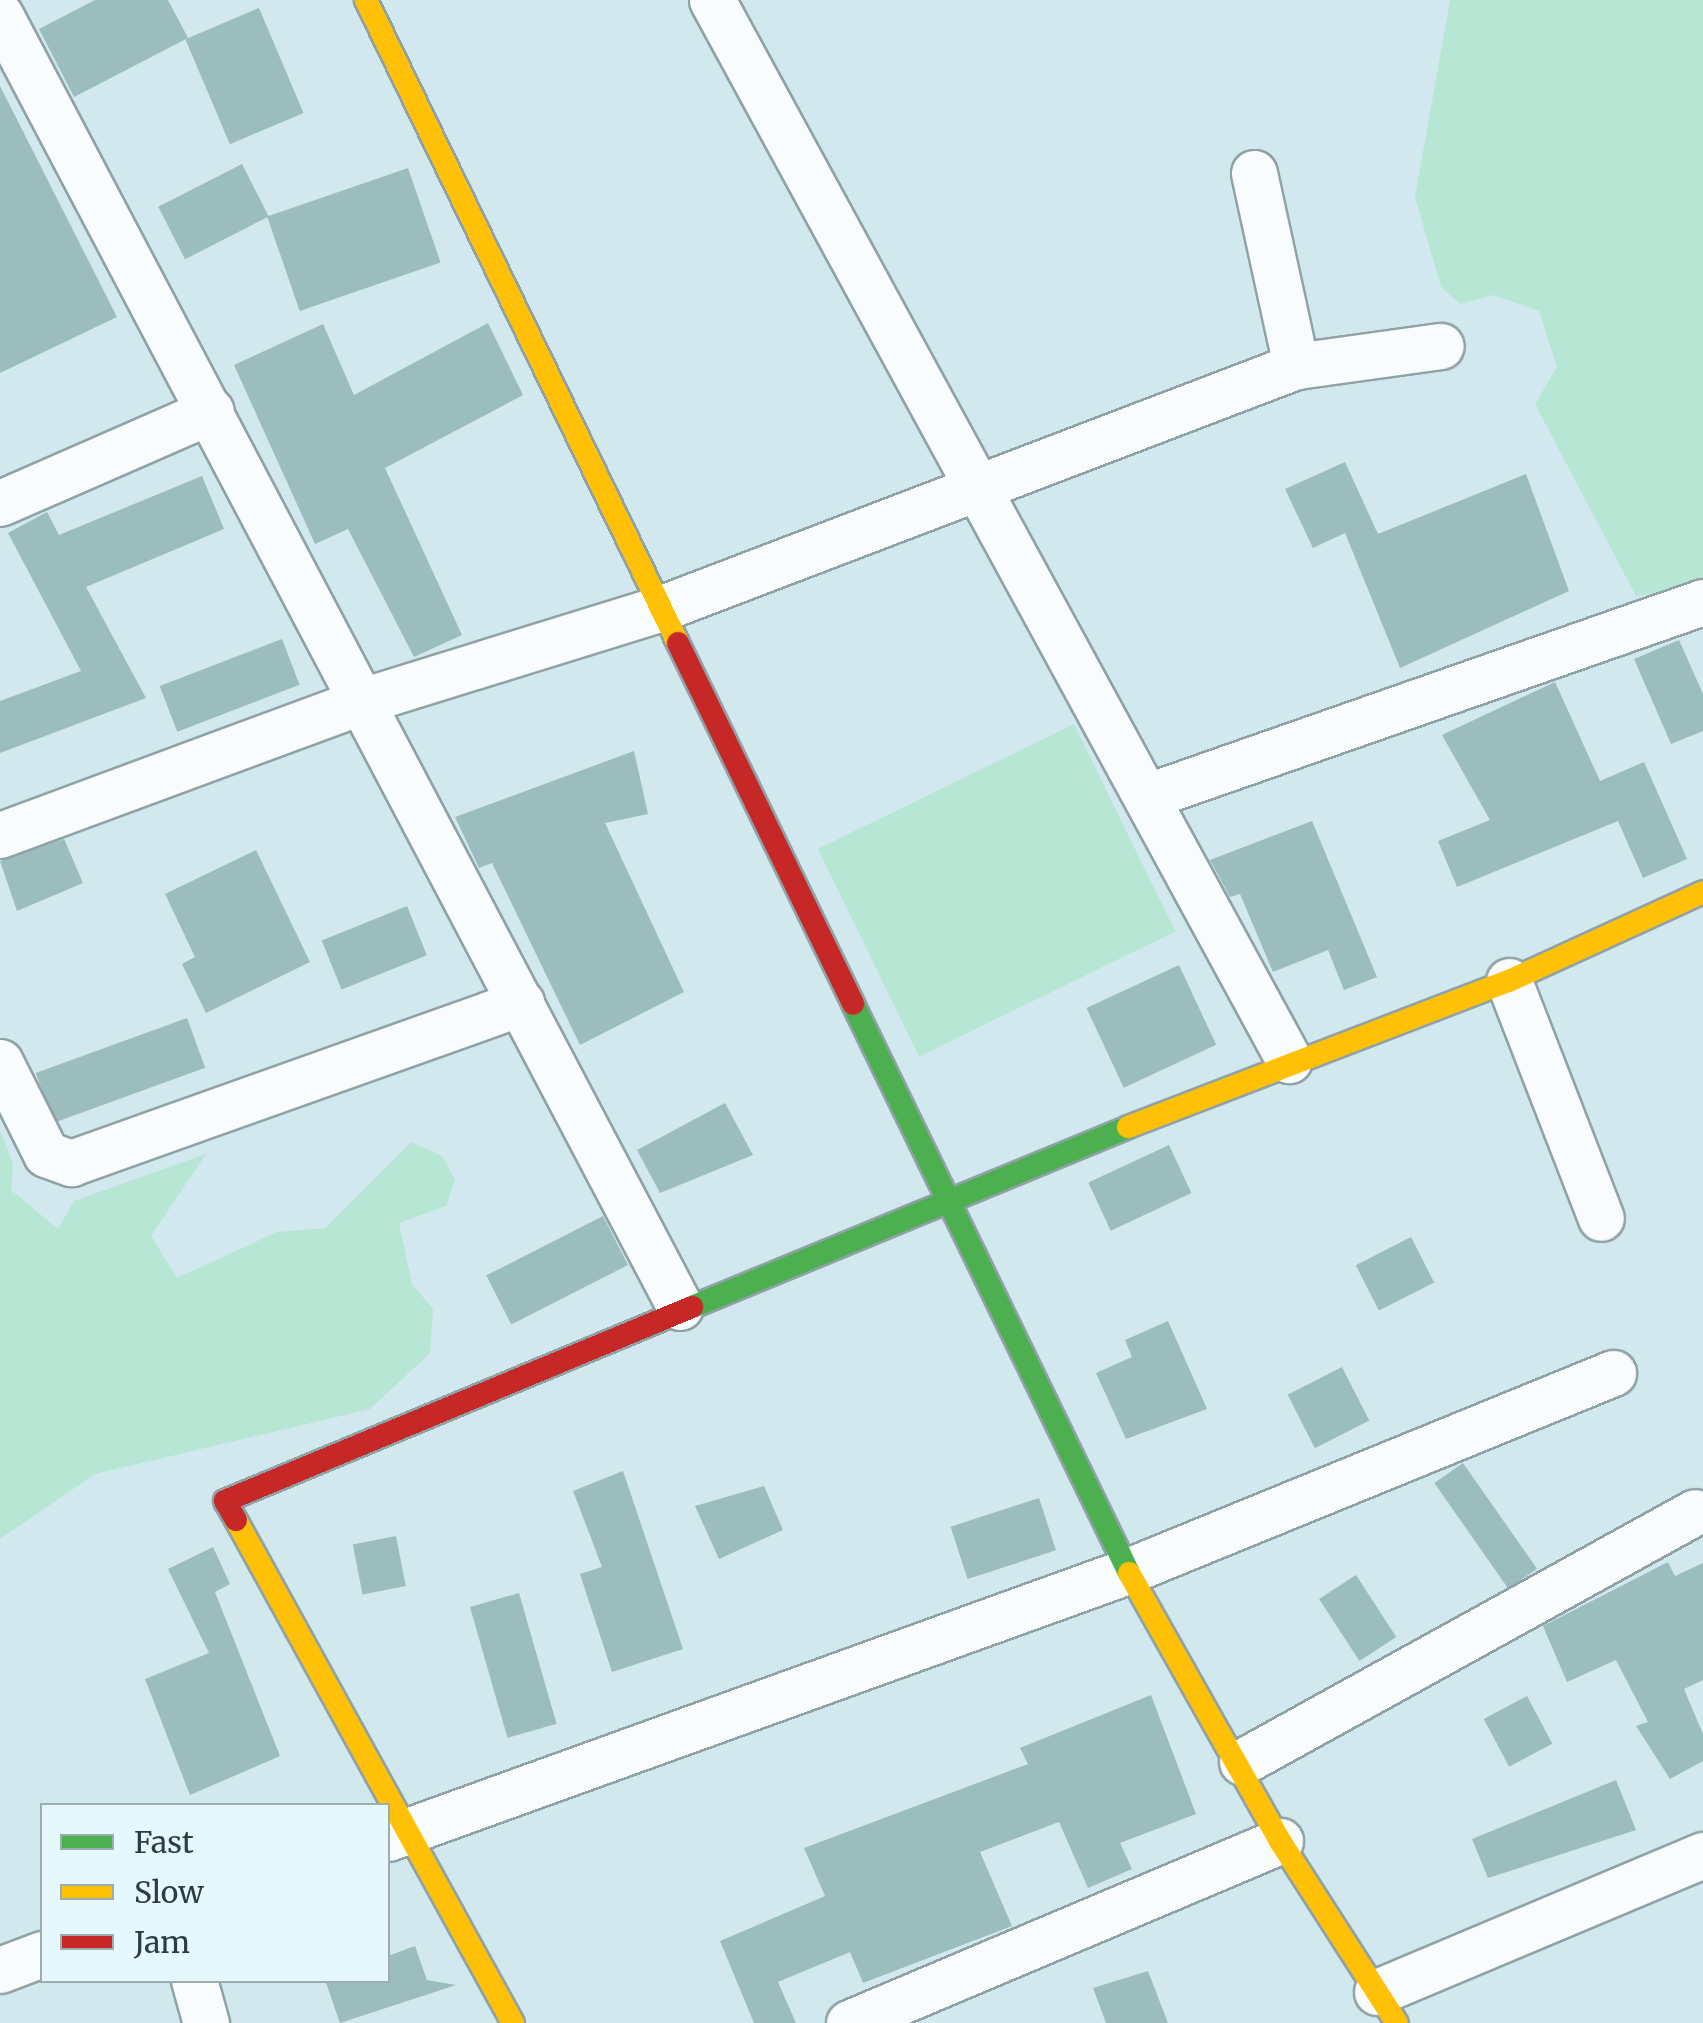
<!DOCTYPE html>
<html>
<head>
<meta charset="utf-8">
<style>
  body { margin:0 }
  #map { position:relative; width:1703px; height:2023px; overflow:hidden; background:#d1e8ee; font-family:Merriweather,serif }
  div>[style] { position:absolute }
  .green>* { inset:0; background:#b8e6d5; transform-origin:0 0 }
  .building>* { inset:0; background:#9cbdbd; transform-origin:0 0 }
  .roads { filter:drop-shadow(2px 0 #90a2a6) drop-shadow(-2px 0 #90a2a6) drop-shadow(0 2px #90a2a6) drop-shadow(0 -2px #90a2a6) }
  .street>* { height:45px; margin:-22.5px; padding:0 22.5px; transform-origin:22.5px; border-radius:22.5px; background:#f8fcfc }
  .fast>* { height:22px; margin:-11px; padding:0 11px; transform-origin:11px; border-radius:11px; background:#4caf50 }
  .slow>* { height:22px; margin:-11px; padding:0 11px; transform-origin:11px; border-radius:11px; background:#ffc107 }
  .jam>* { height:22px; margin:-11px; padding:0 11px; transform-origin:11px; border-radius:11px; background:#c62828 }
  span { translate:-50% -50%; white-space:nowrap; text-align:center; line-height:1.15; -webkit-text-stroke:9px #e7f8fc; paint-order:stroke }
  .legend { position:absolute; left:40px; top:1803px; width:350px; height:180px; box-sizing:border-box; background:#e7f8fc; border:2px solid #9cadb1; margin:0; padding:12px 18px; list-style:none; font-size:30px; color:#2b3d41 }
  .legend li { display:flex; align-items:center; gap:20px; height:50px }
  .legend b { width:50px; border:2px solid #9cadb1 }
</style>
</head>
<body>
<div id="map">
  <div class="green">
    <i style="clip-path:polygon(1450px 0,1703px 0,1703px 584px,1694px 588px,1636px 596px,1535px 404px,1557px 367px,1539px 311px,1492px 295px,1460px 304px,1441px 287px,1415px 197px)"></i>
    <i style="left:1074px;top:724px;width:231px;height:285px;rotate:64deg"></i>
    <i style="clip-path:polygon(0 1131px,13px 1163px,11px 1190px,58px 1229px,74px 1201px,206px 1154px,151px 1236px,177px 1278px,277px 1232px,325px 1228px,411px 1142px,442px 1156px,455px 1180px,446px 1206px,399px 1223px,412px 1284px,433px 1309px,430px 1353px,370px 1409px,95px 1474px,0 1539px)"></i>
  </div>
  <div class="building">
    <i style="clip-path:polygon(95px 0,168px 0,188px 38px,74px 97px,39px 29px)"></i>
    <i style="left:259px;top:8px;width:114px;height:80px;rotate:67deg"></i>
    <i style="clip-path:polygon(0 86px,117px 317px,0 373px)"></i>
    <i style="left:242px;top:164px;width:59px;height:94px;rotate:63deg"></i>
    <i style="left:408px;top:168px;width:100px;height:149px;rotate:71deg"></i>
    <i style="clip-path:polygon(488px 323px,523px 395px,385px 468px,462px 635px,414px 657px,348px 529px,315px 544px,234px 365px,323px 324px,354px 395px)"></i>
    <i style="clip-path:polygon(1345px 462px,1378px 534px,1526px 474px,1569px 591px,1400px 668px,1345px 533px,1313px 548px,1285px 489px)"></i>
    <i style="clip-path:polygon(202px 476px,224px 529px,86px 587px,146px 698px,0 753px,0 701px,81px 671px,8px 533px,47px 512px,59px 535px)"></i>
    <i style="left:282px;top:639px;width:49px;height:131px;rotate:69deg"></i>
    <i style="clip-path:polygon(1679px 640px,1703px 694px,1703px 731px,1671px 744px,1634px 659px)"></i>
    <i style="clip-path:polygon(1555px 682px,1600px 781px,1644px 762px,1687px 859px,1643px 878px,1618px 821px,1457px 887px,1438px 841px,1490px 820px,1442px 735px)"></i>
    <i style="clip-path:polygon(634px 751px,648px 814px,605px 823px,684px 992px,580px 1045px,492px 863px,479px 868px,455px 817px)"></i>
    <i style="clip-path:polygon(1312px 821px,1377px 977px,1344px 990px,1328px 950px,1273px 972px,1240px 894px,1230px 897px,1210px 860px)"></i>
    <i style="clip-path:polygon(64px 839px,83px 883px,17px 911px,0 861px)"></i>
    <i style="clip-path:polygon(256px 850px,310px 962px,206px 1013px,182px 964px,195px 957px,165px 894px)"></i>
    <i style="left:407px;top:906px;width:53px;height:92px;rotate:68deg"></i>
    <i style="left:1179px;top:965px;width:88px;height:102px;rotate:65deg"></i>
    <i style="left:187px;top:1018px;width:53px;height:161px;rotate:70deg"></i>
    <i style="clip-path:polygon(725px 1103px,753px 1155px,660px 1193px,637px 1150px)"></i>
    <i style="left:1169px;top:1145px;width:53px;height:89px;rotate:65deg"></i>
    <i style="left:603px;top:1216px;width:55px;height:131px;rotate:63deg"></i>
    <i style="left:1411px;top:1237px;width:51px;height:62px;rotate:63deg"></i>
    <i style="clip-path:polygon(1168px 1321px,1207px 1409px,1126px 1439px,1096px 1373px,1132px 1357px,1125px 1340px)"></i>
    <i style="left:1342px;top:1367px;width:60px;height:61px;rotate:63deg"></i>
    <i style="left:1463px;top:1463px;width:129px;height:35px;rotate:55deg"></i>
    <i style="clip-path:polygon(623px 1471px,683px 1649px,612px 1672px,580px 1574px,602px 1567px,573px 1491px)"></i>
    <i style="clip-path:polygon(764px 1486px,783px 1530px,719px 1559px,695px 1506px)"></i>
    <i style="left:1039px;top:1498px;width:55px;height:93px;rotate:72deg"></i>
    <i style="left:396px;top:1536px;width:51px;height:44px;rotate:79deg"></i>
    <i style="clip-path:polygon(213px 1547px,230px 1584px,215px 1592px,280px 1756px,190px 1795px,145px 1679px,209px 1653px,168px 1569px)"></i>
    <i style="clip-path:polygon(1668px 1562px,1675px 1576px,1703px 1563px,1703px 1680px,1684px 1689px,1703px 1734px,1703px 1761px,1670px 1779px,1636px 1726px,1648px 1722px,1616px 1660px,1567px 1682px,1543px 1626px)"></i>
    <i style="left:1356px;top:1575px;width:74px;height:44px;rotate:57deg"></i>
    <i style="left:519px;top:1593px;width:136px;height:51px;rotate:74deg"></i>
    <i style="clip-path:polygon(1151px 1695px,1196px 1814px,1120px 1843px,1132px 1869px,1088px 1888px,1059px 1822px,980px 1852px,1012px 1926px,863px 1983px,850px 1952px,778px 1982px,796px 2023px,754px 2023px,720px 1941px,825px 1896px,804px 1848px,1028px 1764px,1020px 1748px)"></i>
    <i style="left:1527px;top:1696px;width:54px;height:49px;rotate:62deg"></i>
    <i style="clip-path:polygon(1616px 1780px,1636px 1830px,1488px 1878px,1472px 1839px)"></i>
    <i style="clip-path:polygon(415px 1946px,427px 1980px,456px 1985px,340px 2023px,325px 1980px,388px 1980px,388px 1956px)"></i>
    <i style="clip-path:polygon(1148px 1971px,1168px 2023px,1106px 2023px,1093px 1988px)"></i>
  </div>
  <div class="roads">
    <div class="street">
      <i style="left:712px;top:0;width:1207px;rotate:61.44deg"></i>
      <i style="left:0;top:15px;width:1460px;rotate:62.24deg"></i>
      <i style="left:1254px;top:173px;width:198px;rotate:77.7deg"></i>
      <i style="left:0;top:503px;width:230px;rotate:-23.6deg"></i>
      <i style="left:1148px;top:796px;width:588px;rotate:-19.27deg"></i>
      <i style="left:0;top:835px;width:389px;rotate:-20.3deg"></i>
      <i style="left:365px;top:700px;width:311px;rotate:-17.2deg"></i>
      <i style="left:662px;top:608px;width:679px;rotate:-20.89deg"></i>
      <i style="left:1296px;top:366px;width:146px;rotate:-7.9deg"></i>
      <i style="left:1509px;top:981px;width:254px;rotate:68.8deg"></i>
      <i style="left:0;top:1062px;width:103px;rotate:63.4deg"></i>
      <i style="left:46px;top:1154px;width:27px;rotate:20deg"></i>
      <i style="left:71px;top:1163px;width:478px;rotate:-19.6deg"></i>
      <i style="left:1242px;top:1762px;width:517px;rotate:-28.89deg"></i>
      <i style="left:388px;top:1838px;width:787px;rotate:-19.84deg"></i>
      <i style="left:1128px;top:1571px;width:524px;rotate:-22.21deg"></i>
      <i style="left:0;top:1970px;width:45px;rotate:-20.9deg"></i>
      <i style="left:194px;top:1980px;width:45px;rotate:74.4deg"></i>
      <i style="left:1377px;top:1992px;width:354px;rotate:-22.8deg"></i>
      <i style="left:849px;top:2023px;width:468px;rotate:-22.9deg"></i>
    </div>
    <div class="fast">
      <i style="left:853px;top:1004px;width:632px;rotate:64.12deg"></i>
      <i style="left:692px;top:1307px;width:472px;rotate:-22.4deg"></i>
    </div>
    <div class="slow">
      <i style="left:366px;top:0;width:715px;rotate:64.12deg"></i>
      <i style="left:1128px;top:1127px;width:408px;rotate:-21deg"></i>
      <i style="left:1509px;top:981px;width:213px;rotate:-24.6deg"></i>
      <i style="left:236px;top:1520px;width:574px;rotate:61.16deg"></i>
      <i style="left:1129px;top:1573px;width:308px;rotate:60.6deg"></i>
      <i style="left:1280px;top:1841px;width:216px;rotate:57.3deg"></i>
    </div>
    <div class="jam">
      <i style="left:678px;top:643px;width:401px;rotate:64.1deg"></i>
      <i style="left:236px;top:1520px;width:22px;rotate:-120deg"></i>
      <i style="left:225px;top:1501px;width:506px;rotate:-22.56deg"></i>
    </div>
  </div>
  <ul class="legend">
  <li><b style="height:12px;background:#4caf50"></b>Fast</li>
  <li><b style="height:12px;background:#ffc107"></b>Slow</li>
  <li><b style="height:12px;background:#c62828"></b>Jam</li>
  </ul>
</div>
</body>
</html>
